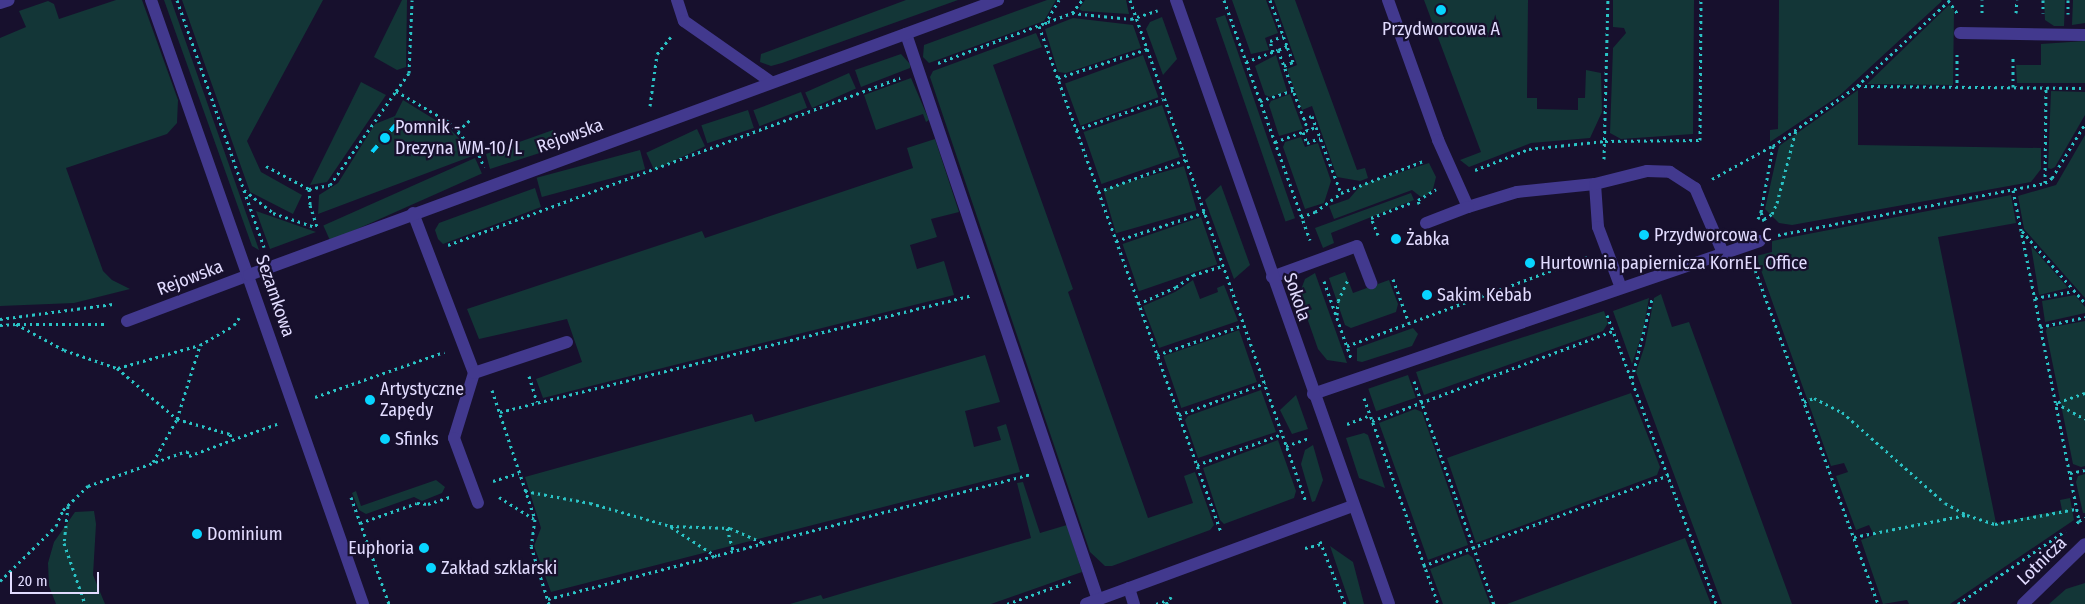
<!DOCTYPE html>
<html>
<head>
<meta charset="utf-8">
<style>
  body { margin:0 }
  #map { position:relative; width:2085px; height:604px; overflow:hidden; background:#17102d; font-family:"Fira Sans Condensed",sans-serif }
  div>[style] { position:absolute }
  .green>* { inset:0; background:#133637; transform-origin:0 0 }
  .path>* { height:3px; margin-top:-1.5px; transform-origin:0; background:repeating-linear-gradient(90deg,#2ac3c5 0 2.5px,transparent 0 6.5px) }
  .service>* { height:12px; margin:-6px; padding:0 6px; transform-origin:6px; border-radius:6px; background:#42398e }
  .minor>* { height:12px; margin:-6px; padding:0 6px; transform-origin:6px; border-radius:6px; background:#42398e }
  .tertiary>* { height:12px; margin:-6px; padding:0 6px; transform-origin:6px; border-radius:6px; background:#42398e }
  .rail>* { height:4px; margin-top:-2px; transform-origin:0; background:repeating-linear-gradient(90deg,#08d5ff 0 8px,transparent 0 14px) }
  .dots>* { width:14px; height:14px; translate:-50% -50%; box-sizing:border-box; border:2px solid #17102d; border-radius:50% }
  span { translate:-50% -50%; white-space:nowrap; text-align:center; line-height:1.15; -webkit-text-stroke:4.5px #17102d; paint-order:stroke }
  .poi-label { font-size:18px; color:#e2dcff }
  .left { translate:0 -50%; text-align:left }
  .right { translate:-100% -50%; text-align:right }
  .street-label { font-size:18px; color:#e2dcff }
  .scale { position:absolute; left:10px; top:572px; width:89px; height:22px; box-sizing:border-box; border:2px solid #e2dcff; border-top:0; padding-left:6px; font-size:15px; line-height:18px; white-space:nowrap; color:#e2dcff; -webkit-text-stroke:4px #17102d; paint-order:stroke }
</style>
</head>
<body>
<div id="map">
  <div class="green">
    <i style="clip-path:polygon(116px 0,142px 0,178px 100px,177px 123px,167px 134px,66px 168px,103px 271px,112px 280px,130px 289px,74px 303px,0 306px,0 38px,26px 27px,19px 11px,48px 1px,54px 4px,59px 19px)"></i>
    <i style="clip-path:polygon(164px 0,171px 0,259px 250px,252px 246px)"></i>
    <i style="clip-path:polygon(182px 0,323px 0,247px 141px,261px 172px,302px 195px,293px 214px,250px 192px)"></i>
    <i style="clip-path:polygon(402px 0,407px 0,406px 67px,397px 70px,374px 57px)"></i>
    <i style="clip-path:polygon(906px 0,958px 0,782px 63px,771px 66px,760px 62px,761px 54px)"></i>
    <i style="clip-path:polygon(1047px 0,1056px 0,1044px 21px,929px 63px,923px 57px,924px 45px)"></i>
    <i style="clip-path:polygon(1085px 0,1126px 0,1129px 14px,1082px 11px,1079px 9px)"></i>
    <i style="clip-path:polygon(1232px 0,1266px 0,1278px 33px,1265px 38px,1269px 50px,1251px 54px)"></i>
    <i style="clip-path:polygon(1274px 0,1295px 0,1357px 170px,1365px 168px,1368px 178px,1360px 181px,1337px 177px,1312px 106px,1302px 110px,1287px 69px,1297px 65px)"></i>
    <i style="clip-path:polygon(1424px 0,1528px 0,1527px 98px,1537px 98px,1537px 109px,1578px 110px,1578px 98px,1585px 98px,1586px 70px,1601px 73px,1602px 112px,1590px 138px,1531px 143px,1469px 167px,1460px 160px,1481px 152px)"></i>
    <i style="clip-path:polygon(1613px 0,1694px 0,1693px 134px,1621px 139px,1610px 133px,1613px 48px,1626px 33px,1624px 28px,1613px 27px)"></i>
    <i style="clip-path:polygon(1779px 0,1941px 0,1942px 1px,1840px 95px,1770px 142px,1770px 130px,1778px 129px)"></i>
    <i style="clip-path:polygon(2044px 0,2065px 0,2064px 26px,2054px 26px,2045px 20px)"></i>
    <i style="clip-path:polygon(2073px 0,2085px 0,2085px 23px,2072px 25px)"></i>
    <i style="clip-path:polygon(1949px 5px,1954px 10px,1953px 85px,1867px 84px)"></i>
    <i style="left:1225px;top:15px;width:215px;height:10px;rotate:71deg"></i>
    <i style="clip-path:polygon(1162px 17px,1177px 59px,1163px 75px,1146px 29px,1150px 22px)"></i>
    <i style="clip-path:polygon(1073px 18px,1133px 25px,1141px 48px,1066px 73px,1058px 72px,1045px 29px)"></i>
    <i style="clip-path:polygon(1036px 33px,1042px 47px,993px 65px,1073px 289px,1068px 292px,1148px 518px,1193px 503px,1184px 476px,1195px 472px,1214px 525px,1210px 530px,1112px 566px,1105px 566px,1090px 552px,930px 77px,933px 71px)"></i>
    <i style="clip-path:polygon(2085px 41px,2085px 83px,2017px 83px,2016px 65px,2041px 65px,2041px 44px)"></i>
    <i style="clip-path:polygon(901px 54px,910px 64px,910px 68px,861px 87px,855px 70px)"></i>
    <i style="left:1143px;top:55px;width:45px;height:83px;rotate:70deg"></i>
    <i style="clip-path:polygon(1276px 55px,1287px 91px,1270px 97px,1265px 95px,1255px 66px)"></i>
    <i style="left:849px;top:73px;width:17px;height:48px;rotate:66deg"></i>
    <i style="clip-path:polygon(911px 78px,929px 120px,926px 122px,923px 114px,876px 130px,864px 95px)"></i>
    <i style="clip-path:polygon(361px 82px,386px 95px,327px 182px,310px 185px)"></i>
    <i style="clip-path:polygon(1858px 90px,1858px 145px,2041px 148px,2041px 169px,2031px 182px,1792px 225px,1779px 223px,1765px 209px,1779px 146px)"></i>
    <i style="clip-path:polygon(2051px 91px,2085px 92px,2085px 115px,2055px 167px,2051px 169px,2048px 168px)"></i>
    <i style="left:801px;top:92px;width:17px;height:51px;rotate:69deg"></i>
    <i style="clip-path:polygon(1290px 94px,1303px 129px,1279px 136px,1269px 105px,1271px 101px)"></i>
    <i style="clip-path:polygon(403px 100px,450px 129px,475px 155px,318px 214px,319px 195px,338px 183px,375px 124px,395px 116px)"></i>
    <i style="left:1162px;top:105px;width:55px;height:83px;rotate:71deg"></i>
    <i style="left:748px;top:110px;width:19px;height:49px;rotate:72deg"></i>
    <i style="left:697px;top:129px;width:19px;height:56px;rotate:65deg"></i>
    <i style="clip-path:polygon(553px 130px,554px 140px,549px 150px,490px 169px,486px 154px)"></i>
    <i style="clip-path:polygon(2085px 135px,2085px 298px,2024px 229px,2018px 196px,2056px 185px)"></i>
    <i style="clip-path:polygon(1301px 137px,1305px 147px,1318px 143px,1331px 181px,1324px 203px,1305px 209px,1283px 147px,1285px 142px)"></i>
    <i style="clip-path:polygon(935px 139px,959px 212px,931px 219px,937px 237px,910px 245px,917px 269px,944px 261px,954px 295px,543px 398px,536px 379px,582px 362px,567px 319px,479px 339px,467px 309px,702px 231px,705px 238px,913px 168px,907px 148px)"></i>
    <i style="left:640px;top:150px;width:20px;height:107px;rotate:75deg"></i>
    <i style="left:475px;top:158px;width:17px;height:166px;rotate:66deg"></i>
    <i style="clip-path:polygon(1429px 163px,1436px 177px,1433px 189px,1427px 195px,1421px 197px,1412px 190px,1334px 219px,1329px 206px,1349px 199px,1361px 185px)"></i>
    <i style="left:1184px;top:166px;width:46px;height:84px;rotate:74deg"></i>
    <i style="clip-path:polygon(1221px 185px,1250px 265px,1234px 279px,1205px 200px)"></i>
    <i style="clip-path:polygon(535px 188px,541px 207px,443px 244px,438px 239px,435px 230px,439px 223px)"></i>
    <i style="clip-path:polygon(1411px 193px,1414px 200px,1331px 233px,1334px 243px,1323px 248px,1315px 228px)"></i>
    <i style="clip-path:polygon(2011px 195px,2016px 223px,1938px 237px,1996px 523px,2062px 510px,2060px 500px,2070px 498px,2074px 520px,1950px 604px,1909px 604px,1907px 600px,1883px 604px,1861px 540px,1874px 535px,1869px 525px,1856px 530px,1836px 476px,1848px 472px,1844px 463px,1831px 466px,1756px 256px,1772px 252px,1772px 241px)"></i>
    <i style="clip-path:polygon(256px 211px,316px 232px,270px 249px)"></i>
    <i style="left:1201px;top:217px;width:50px;height:83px;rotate:71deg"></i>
    <i style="clip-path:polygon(2031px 246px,2064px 283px,2068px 288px,2039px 295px)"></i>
    <i style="clip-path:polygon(1345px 272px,1353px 293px,1389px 280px,1398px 304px,1396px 312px,1351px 328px,1345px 325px,1329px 278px)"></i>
    <i style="clip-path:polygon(1315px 273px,1347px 363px,1327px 360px,1318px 349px,1299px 295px,1305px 279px)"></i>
    <i style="clip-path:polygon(1193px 280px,1200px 299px,1218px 292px,1217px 288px,1224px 285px,1238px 321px,1159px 348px,1143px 306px,1175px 292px)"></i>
    <i style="clip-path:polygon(1661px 294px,1672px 327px,1689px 322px,1792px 604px,1722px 604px,1636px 372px,1645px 345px,1654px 298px)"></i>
    <i style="clip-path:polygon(2075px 295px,2085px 307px,2085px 313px,2045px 322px,2042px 301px)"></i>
    <i style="clip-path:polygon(1649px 298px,1643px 331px,1632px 364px,1613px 311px)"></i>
    <i style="clip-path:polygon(1604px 311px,1608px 323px,1603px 331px,1424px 395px,1416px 372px)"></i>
    <i style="clip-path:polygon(2085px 321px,2085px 466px,2081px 467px,2073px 464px,2046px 331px,2047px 328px)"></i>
    <i style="clip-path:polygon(1413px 328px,1418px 334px,1412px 346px,1362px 362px,1357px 361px,1357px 348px)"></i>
    <i style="left:1239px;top:330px;width:55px;height:80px;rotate:71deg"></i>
    <i style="clip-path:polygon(985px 355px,1000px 402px,965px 411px,974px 447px,1001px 440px,997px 427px,1006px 424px,1020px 472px,551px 592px,534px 546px,541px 528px,525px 477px,752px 414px,755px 422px)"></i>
    <i style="left:1408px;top:375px;width:24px;height:42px;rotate:71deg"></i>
    <i style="clip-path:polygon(1261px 390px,1276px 432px,1198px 458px,1185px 420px,1188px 416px)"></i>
    <i style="clip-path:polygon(1631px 393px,1660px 467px,1657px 475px,1476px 543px,1447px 458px)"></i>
    <i style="clip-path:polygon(1296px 395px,1308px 429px,1292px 434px,1280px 410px)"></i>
    <i style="clip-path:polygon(1415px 409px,1422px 412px,1468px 545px,1428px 560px,1379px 423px)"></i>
    <i style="clip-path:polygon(1364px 433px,1368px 435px,1385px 488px,1359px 478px,1346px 438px)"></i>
    <i style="clip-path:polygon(1278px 440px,1296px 491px,1294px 498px,1224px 524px,1220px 520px,1203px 468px)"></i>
    <i style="clip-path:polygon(1313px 445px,1323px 480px,1315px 501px,1312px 502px,1301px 464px,1305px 450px)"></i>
    <i style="clip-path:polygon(2085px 474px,2085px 513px,2083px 513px,2076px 482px,2078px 476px)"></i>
    <i style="clip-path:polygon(436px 480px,445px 487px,442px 493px,422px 501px,414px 497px,366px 514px,359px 510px,352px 493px,356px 491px,361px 506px)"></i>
    <i style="clip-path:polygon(1023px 482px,1040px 533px,1067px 525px,1082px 572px,991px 604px,790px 604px,821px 595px,823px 599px,1031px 538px,1017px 483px)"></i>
    <i style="clip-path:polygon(94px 511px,96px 524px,93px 575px,105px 604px,56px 604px,49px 586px,48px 563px,54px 542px,75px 512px)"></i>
    <i style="clip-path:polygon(1685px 538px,1711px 604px,1507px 604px)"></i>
    <i style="clip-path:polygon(1330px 546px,1353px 562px,1364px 604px,1350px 604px)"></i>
    <i style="clip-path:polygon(1468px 554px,1473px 558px,1490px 604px,1443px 604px,1430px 569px)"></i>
    <i style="clip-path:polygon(2085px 583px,2085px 604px,2049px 604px,2066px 589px)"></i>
  </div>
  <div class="path">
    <i style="left:177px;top:0;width:262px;rotate:70.6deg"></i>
    <i style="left:1130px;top:0;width:532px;rotate:70.68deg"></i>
    <i style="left:1224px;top:0;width:255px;rotate:70.3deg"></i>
    <i style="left:1270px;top:0;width:49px;rotate:69.7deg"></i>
    <i style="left:1287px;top:46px;width:10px;rotate:156deg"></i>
    <i style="left:1948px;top:0;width:16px;rotate:55deg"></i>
    <i style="left:2043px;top:0;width:13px;rotate:90deg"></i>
    <i style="left:2068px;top:0;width:14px;rotate:90deg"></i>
    <i style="left:1072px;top:13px;width:16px;rotate:-52deg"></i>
    <i style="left:1982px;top:13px;width:13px;rotate:-90deg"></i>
    <i style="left:2016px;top:13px;width:13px;rotate:-86deg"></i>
    <i style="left:1045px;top:24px;width:28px;rotate:-60deg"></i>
    <i style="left:1039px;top:26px;width:538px;rotate:70.22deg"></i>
    <i style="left:1273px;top:52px;width:11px;rotate:-105deg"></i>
    <i style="left:1270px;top:41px;width:14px;rotate:-21deg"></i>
    <i style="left:1957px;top:54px;width:32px;rotate:90deg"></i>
    <i style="left:1246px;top:62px;width:34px;rotate:-21deg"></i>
    <i style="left:1278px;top:50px;width:85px;rotate:69.4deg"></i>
    <i style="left:938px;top:63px;width:143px;rotate:-20.5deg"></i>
    <i style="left:1072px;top:13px;width:59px;rotate:5.8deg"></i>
    <i style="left:1131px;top:19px;width:28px;rotate:-18deg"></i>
    <i style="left:1284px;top:66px;width:10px;rotate:-24deg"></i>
    <i style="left:1293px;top:62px;width:17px;rotate:-111deg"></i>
    <i style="left:1058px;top:78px;width:94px;rotate:-18deg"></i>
    <i style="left:1858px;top:86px;width:227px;rotate:0.5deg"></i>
    <i style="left:2013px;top:87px;width:32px;rotate:-90deg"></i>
    <i style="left:396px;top:91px;width:22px;rotate:-54deg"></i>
    <i style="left:409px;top:73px;width:73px;rotate:-87.6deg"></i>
    <i style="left:1260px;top:101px;width:35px;rotate:-18deg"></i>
    <i style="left:650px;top:106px;width:52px;rotate:-82.3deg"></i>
    <i style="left:657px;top:54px;width:22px;rotate:-51deg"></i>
    <i style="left:1303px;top:119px;width:9px;rotate:-18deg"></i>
    <i style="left:1312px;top:116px;width:12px;rotate:70deg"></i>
    <i style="left:1076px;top:130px;width:92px;rotate:-19.6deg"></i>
    <i style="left:458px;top:131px;width:18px;rotate:-43deg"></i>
    <i style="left:1303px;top:132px;width:12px;rotate:70deg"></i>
    <i style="left:1307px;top:143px;width:14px;rotate:-21deg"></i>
    <i style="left:1275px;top:142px;width:44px;rotate:-20.1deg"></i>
    <i style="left:1316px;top:127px;width:71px;rotate:69.3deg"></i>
    <i style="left:1604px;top:159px;width:159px;rotate:-88.6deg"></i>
    <i style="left:266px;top:166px;width:49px;rotate:28.1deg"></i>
    <i style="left:309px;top:189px;width:21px;rotate:-11deg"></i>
    <i style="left:330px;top:185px;width:115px;rotate:-54.9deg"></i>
    <i style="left:396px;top:91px;width:61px;rotate:30.3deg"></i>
    <i style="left:449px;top:122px;width:45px;rotate:47.7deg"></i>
    <i style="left:479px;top:155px;width:13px;rotate:67deg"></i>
    <i style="left:1475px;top:170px;width:58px;rotate:-21.3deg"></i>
    <i style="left:1529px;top:149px;width:76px;rotate:-6deg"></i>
    <i style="left:1605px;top:141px;width:95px;rotate:-0.6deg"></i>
    <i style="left:1700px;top:140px;width:140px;rotate:-89.6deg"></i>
    <i style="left:1712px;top:179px;width:68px;rotate:-28.8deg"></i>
    <i style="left:2045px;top:183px;width:96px;rotate:-89.4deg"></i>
    <i style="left:309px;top:189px;width:16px;rotate:86deg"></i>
    <i style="left:310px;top:205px;width:23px;rotate:72deg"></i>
    <i style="left:244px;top:190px;width:37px;rotate:38deg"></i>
    <i style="left:273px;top:213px;width:44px;rotate:18.4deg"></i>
    <i style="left:2013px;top:190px;width:338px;rotate:78.7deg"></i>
    <i style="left:2079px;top:521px;width:4px;rotate:135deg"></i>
    <i style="left:1098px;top:192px;width:93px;rotate:-20.2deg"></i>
    <i style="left:1419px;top:204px;width:4px;rotate:-104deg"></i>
    <i style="left:1418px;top:200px;width:21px;rotate:-31deg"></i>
    <i style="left:1301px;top:217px;width:15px;rotate:-20deg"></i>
    <i style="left:1315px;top:212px;width:32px;rotate:-36deg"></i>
    <i style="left:1341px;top:193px;width:88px;rotate:-21.3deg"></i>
    <i style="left:1758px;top:219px;width:8px;rotate:-67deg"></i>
    <i style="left:1764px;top:219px;width:9px;rotate:-32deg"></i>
    <i style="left:1772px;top:214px;width:12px;rotate:-66deg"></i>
    <i style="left:1777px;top:203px;width:75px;rotate:-75.4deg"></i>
    <i style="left:1764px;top:221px;width:9px;rotate:-108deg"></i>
    <i style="left:1761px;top:212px;width:67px;rotate:-79.7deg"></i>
    <i style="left:1773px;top:146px;width:103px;rotate:-35.5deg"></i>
    <i style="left:1857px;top:86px;width:127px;rotate:-42.8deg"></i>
    <i style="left:2022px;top:231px;width:96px;rotate:48.8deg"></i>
    <i style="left:1378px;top:235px;width:18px;rotate:-112deg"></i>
    <i style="left:1371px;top:218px;width:45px;rotate:-20.9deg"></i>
    <i style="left:1778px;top:235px;width:272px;rotate:-11deg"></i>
    <i style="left:2045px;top:183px;width:9px;rotate:-36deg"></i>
    <i style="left:2052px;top:178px;width:63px;rotate:-58.6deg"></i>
    <i style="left:1116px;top:241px;width:94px;rotate:-18deg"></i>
    <i style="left:448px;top:245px;width:482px;rotate:-20.3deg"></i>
    <i style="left:1753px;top:264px;width:362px;rotate:69.8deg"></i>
    <i style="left:1393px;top:279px;width:47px;rotate:70deg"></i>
    <i style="left:1324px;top:281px;width:82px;rotate:70.7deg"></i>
    <i style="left:2035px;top:298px;width:40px;rotate:-10deg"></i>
    <i style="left:1138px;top:304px;width:42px;rotate:-24.1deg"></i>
    <i style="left:1176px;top:287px;width:21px;rotate:-35deg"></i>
    <i style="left:1193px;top:275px;width:30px;rotate:-17deg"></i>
    <i style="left:1337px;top:315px;width:14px;rotate:-86deg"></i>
    <i style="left:1338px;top:301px;width:23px;rotate:-65deg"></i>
    <i style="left:1607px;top:315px;width:309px;rotate:69.3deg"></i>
    <i style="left:0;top:319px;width:114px;rotate:-7.6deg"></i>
    <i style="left:17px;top:324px;width:89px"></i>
    <i style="left:0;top:325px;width:16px;rotate:-4deg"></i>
    <i style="left:16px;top:324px;width:55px;rotate:28.4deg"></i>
    <i style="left:64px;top:350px;width:56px;rotate:18.8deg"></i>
    <i style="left:117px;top:368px;width:79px;rotate:40.4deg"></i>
    <i style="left:177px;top:419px;width:55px;rotate:15.8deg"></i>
    <i style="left:230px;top:434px;width:6px;rotate:72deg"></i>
    <i style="left:232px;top:440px;width:48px;rotate:-19.6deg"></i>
    <i style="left:2040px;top:327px;width:46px;rotate:-12.5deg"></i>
    <i style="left:1347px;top:346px;width:256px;rotate:-20.3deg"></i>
    <i style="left:1157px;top:355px;width:91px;rotate:-19.2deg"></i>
    <i style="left:118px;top:368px;width:85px;rotate:-15.7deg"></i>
    <i style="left:200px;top:345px;width:39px;rotate:-30deg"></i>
    <i style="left:234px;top:325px;width:9px;rotate:-54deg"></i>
    <i style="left:529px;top:376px;width:27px;rotate:73deg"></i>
    <i style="left:1632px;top:378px;width:81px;rotate:-75.8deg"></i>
    <i style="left:1414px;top:381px;width:237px;rotate:70.3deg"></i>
    <i style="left:492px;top:390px;width:136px;rotate:71.6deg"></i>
    <i style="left:535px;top:519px;width:27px;rotate:98deg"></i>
    <i style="left:531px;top:546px;width:61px;rotate:72.8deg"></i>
    <i style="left:2085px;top:393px;width:31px;rotate:161deg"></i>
    <i style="left:2056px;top:403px;width:33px;rotate:29deg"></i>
    <i style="left:315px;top:397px;width:137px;rotate:-19.2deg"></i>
    <i style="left:1364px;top:398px;width:219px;rotate:70.2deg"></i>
    <i style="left:1804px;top:402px;width:11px;rotate:-22deg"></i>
    <i style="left:1814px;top:398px;width:31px;rotate:27deg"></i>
    <i style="left:1842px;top:412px;width:137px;rotate:41.5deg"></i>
    <i style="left:1945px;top:503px;width:25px;rotate:29deg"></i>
    <i style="left:1967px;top:515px;width:29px;rotate:18deg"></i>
    <i style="left:1995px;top:524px;width:82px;rotate:-10.5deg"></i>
    <i style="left:500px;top:412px;width:486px;rotate:-13.9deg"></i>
    <i style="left:1179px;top:415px;width:92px;rotate:-20.4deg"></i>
    <i style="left:1372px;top:421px;width:257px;rotate:-20.5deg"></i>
    <i style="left:1347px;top:424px;width:25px;rotate:-21deg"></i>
    <i style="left:1286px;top:446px;width:24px;rotate:-19deg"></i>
    <i style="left:153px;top:462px;width:49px;rotate:-60.8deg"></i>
    <i style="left:177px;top:419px;width:77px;rotate:-72.7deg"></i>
    <i style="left:1197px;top:465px;width:90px;rotate:-20deg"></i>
    <i style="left:2070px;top:473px;width:15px;rotate:-11deg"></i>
    <i style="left:493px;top:481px;width:27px;rotate:-17deg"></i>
    <i style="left:525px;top:491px;width:66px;rotate:10.5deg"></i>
    <i style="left:590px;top:503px;width:83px;rotate:16deg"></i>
    <i style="left:670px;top:526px;width:60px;rotate:1.9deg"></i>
    <i style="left:730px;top:528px;width:37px;rotate:24deg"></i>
    <i style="left:351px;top:497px;width:114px;rotate:70.4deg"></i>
    <i style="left:499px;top:497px;width:41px;rotate:32.2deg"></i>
    <i style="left:68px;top:506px;width:37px;rotate:96deg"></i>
    <i style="left:64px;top:543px;width:65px;rotate:71deg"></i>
    <i style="left:2079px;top:521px;width:7px;rotate:-27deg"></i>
    <i style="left:360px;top:523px;width:60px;rotate:-19.3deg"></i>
    <i style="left:417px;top:503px;width:11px;rotate:5deg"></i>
    <i style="left:428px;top:504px;width:25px;rotate:-18deg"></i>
    <i style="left:671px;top:527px;width:54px;rotate:32.8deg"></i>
    <i style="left:727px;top:528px;width:24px;rotate:75deg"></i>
    <i style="left:1854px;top:537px;width:114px;rotate:-11.1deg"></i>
    <i style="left:1320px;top:541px;width:68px;rotate:68.4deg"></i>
    <i style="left:1305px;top:548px;width:16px;rotate:-14deg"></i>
    <i style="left:1423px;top:566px;width:262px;rotate:-20.3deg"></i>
    <i style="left:0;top:581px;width:78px;rotate:-44.5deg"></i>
    <i style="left:56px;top:526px;width:17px;rotate:-66deg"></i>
    <i style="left:63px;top:510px;width:35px;rotate:-44deg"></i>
    <i style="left:88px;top:486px;width:105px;rotate:-19.5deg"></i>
    <i style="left:187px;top:451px;width:5px;rotate:68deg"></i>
    <i style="left:189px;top:456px;width:46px;rotate:-20.4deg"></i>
    <i style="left:548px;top:599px;width:500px;rotate:-14.5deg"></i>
    <i style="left:1007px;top:604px;width:68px;rotate:-19.8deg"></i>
    <i style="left:1156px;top:604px;width:13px;rotate:-18deg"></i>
    <i style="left:1166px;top:604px;width:9px;rotate:-54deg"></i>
    <i style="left:1958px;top:604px;width:130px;rotate:-34.3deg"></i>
  </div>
  <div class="service">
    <i style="left:677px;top:0;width:22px;rotate:72deg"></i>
    <i style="left:684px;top:21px;width:106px;rotate:35deg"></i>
    <i style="left:1388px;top:0;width:149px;rotate:70.3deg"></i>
    <i style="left:1438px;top:140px;width:73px;rotate:65.9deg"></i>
    <i style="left:1468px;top:207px;width:51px;rotate:-17deg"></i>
    <i style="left:1517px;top:192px;width:78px;rotate:-5.9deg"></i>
    <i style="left:1595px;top:184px;width:43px;rotate:86deg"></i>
    <i style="left:1598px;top:227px;width:65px;rotate:69.3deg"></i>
    <i style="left:0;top:3px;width:9px;rotate:-18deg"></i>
    <i style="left:1960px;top:33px;width:125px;rotate:0.9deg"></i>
    <i style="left:906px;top:34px;width:598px;rotate:71.26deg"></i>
    <i style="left:1595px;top:184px;width:54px;rotate:-14deg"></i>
    <i style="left:1647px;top:171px;width:23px;rotate:2deg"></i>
    <i style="left:1670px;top:172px;width:30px;rotate:33deg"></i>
    <i style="left:1695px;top:188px;width:71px;rotate:66.7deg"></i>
    <i style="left:413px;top:213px;width:171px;rotate:69.1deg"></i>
    <i style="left:474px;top:373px;width:68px;rotate:107.1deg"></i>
    <i style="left:454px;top:438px;width:69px;rotate:69.7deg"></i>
    <i style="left:1426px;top:223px;width:45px;rotate:-20.9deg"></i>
    <i style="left:1272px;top:277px;width:90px;rotate:-20deg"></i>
    <i style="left:1357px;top:246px;width:40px;rotate:69deg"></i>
    <i style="left:127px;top:321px;width:130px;rotate:-20.7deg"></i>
    <i style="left:474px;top:373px;width:98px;rotate:-18.4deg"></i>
    <i style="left:1129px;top:588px;width:17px;rotate:73deg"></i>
    <i style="left:1086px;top:604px;width:283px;rotate:-20.2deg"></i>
  </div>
  <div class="minor">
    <i style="left:151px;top:0;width:640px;rotate:70.66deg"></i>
    <i style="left:249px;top:275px;width:798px;rotate:-20.16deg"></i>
    <i style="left:1313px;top:394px;width:472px;rotate:-18.9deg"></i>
    <i style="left:2023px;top:604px;width:86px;rotate:-44.1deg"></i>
  </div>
  <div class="tertiary">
    <i style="left:1176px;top:0;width:640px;rotate:70.57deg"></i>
  </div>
  <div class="rail">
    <i style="left:372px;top:152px;width:38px;rotate:-49deg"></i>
  </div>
  <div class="dots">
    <i style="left:1441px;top:10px;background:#08d5ff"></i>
    <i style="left:385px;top:138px;background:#08d5ff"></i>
    <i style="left:1644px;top:235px;background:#08d5ff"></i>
    <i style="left:1396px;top:239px;background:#08d5ff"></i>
    <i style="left:1530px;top:263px;background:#08d5ff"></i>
    <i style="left:1427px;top:295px;background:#08d5ff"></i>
    <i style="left:370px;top:400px;background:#08d5ff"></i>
    <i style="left:385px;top:439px;background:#08d5ff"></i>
    <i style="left:197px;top:534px;background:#08d5ff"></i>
    <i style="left:424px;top:548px;background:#08d5ff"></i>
    <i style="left:431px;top:568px;background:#08d5ff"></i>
  </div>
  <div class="poi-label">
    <span style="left:1441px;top:29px">Przydworcowa A</span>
    <span class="left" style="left:395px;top:138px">Pomnik -<br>Drezyna WM-10/L</span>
    <span class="left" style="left:1654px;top:235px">Przydworcowa C</span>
    <span class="left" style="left:1406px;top:239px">Żabka</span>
    <span class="left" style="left:1540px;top:263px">Hurtownia papiernicza KornEL Office</span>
    <span class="left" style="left:1437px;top:295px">Sakim Kebab</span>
    <span class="left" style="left:380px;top:400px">Artystyczne<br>Zapędy</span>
    <span class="left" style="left:395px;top:439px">Sfinks</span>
    <span class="left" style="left:207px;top:534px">Dominium</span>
    <span class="right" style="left:414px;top:548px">Euphoria</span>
    <span class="left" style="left:441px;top:568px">Zakład szklarski</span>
  </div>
  <div class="street-label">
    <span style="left:570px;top:136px;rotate:-20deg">Rejowska</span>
    <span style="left:190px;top:278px;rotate:-21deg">Rejowska</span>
    <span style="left:275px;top:296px;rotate:71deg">Sezamkowa</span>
    <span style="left:1297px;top:297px;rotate:71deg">Sokola</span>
    <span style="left:2042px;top:561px;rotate:-44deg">Lotnicza</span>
  </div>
  <div class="scale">20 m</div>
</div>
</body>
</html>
